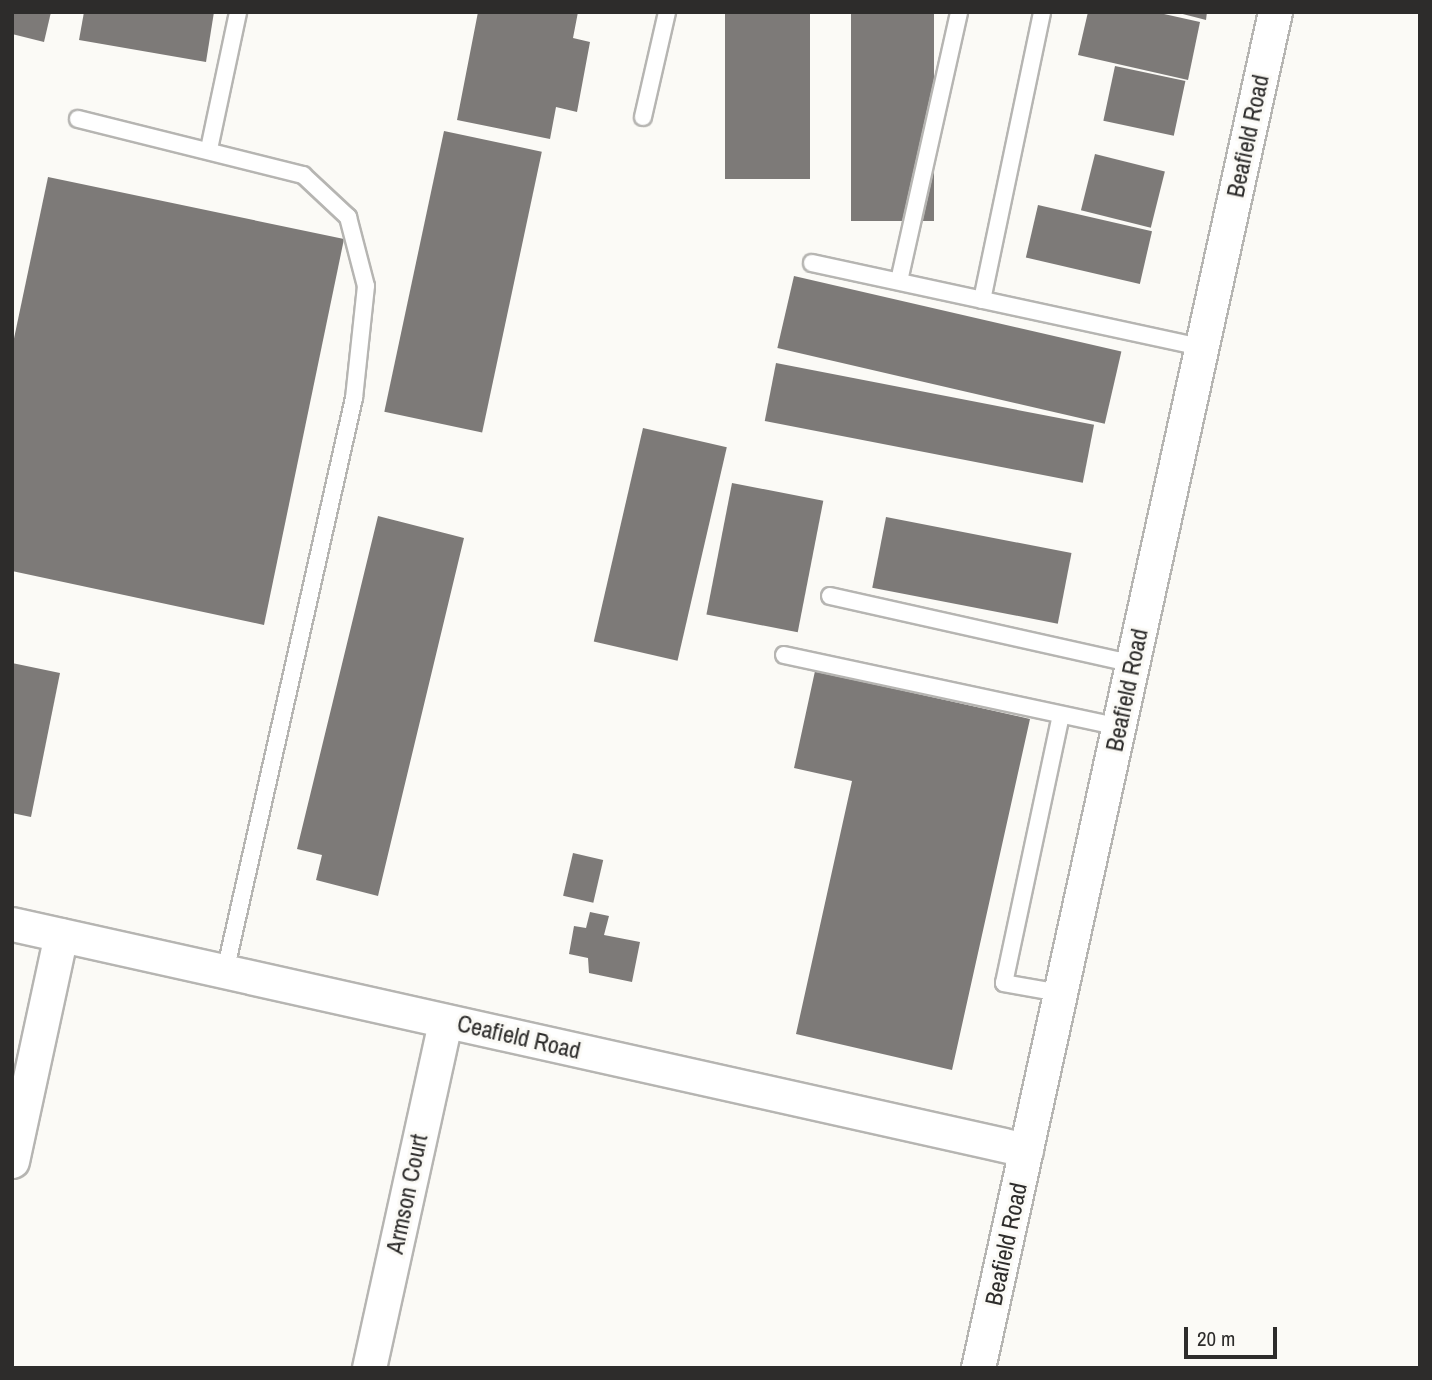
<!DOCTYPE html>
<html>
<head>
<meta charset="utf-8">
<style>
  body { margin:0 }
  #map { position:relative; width:1432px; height:1380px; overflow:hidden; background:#fbfaf6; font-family:"Archivo Narrow",sans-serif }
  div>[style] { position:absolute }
  .building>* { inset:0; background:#7d7a78; transform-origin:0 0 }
  .roads { filter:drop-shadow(2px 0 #b6b5b2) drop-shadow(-2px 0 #b6b5b2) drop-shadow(0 2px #b6b5b2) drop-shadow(0 -2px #b6b5b2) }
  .lane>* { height:16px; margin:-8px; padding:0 8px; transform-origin:8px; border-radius:8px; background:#fff }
  .street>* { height:33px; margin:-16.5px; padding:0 16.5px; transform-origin:16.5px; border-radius:16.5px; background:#fff }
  span { translate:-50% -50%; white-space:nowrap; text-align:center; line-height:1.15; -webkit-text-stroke:6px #fbfaf6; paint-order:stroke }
  .street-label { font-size:24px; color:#2d2c2b }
  .frame { position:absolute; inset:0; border:14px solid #2d2c2b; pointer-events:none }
  .scale { position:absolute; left:1184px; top:1327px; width:93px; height:32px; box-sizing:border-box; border:4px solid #2d2c2b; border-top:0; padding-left:9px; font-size:21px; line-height:24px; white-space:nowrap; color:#2d2c2b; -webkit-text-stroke:5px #fbfaf6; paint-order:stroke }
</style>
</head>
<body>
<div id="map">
  <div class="building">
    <i style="clip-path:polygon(12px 12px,51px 12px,44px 42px,12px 34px)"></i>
    <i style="clip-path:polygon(84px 12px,214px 12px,206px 62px,79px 40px)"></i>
    <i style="clip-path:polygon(478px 12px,578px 12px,573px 38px,590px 42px,577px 112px,556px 107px,550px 139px,457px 120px)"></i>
    <i style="left:725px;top:12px;width:85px;height:167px"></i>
    <i style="left:851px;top:12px;width:83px;height:209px"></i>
    <i style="clip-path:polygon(1088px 12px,1155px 12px,1200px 22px,1188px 80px,1078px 55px)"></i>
    <i style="clip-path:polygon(1175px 12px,1207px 12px,1206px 20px)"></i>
    <i style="left:1115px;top:66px;width:72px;height:56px;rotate:12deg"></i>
    <i style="left:444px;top:131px;width:100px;height:287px;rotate:12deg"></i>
    <i style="left:1095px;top:154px;width:72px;height:58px;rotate:14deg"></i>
    <i style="clip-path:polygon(48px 177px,344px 239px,264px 625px,12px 571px,12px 348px)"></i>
    <i style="left:1038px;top:205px;width:117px;height:54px;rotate:13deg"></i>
    <i style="left:794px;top:276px;width:336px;height:74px;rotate:13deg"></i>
    <i style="left:776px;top:363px;width:324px;height:59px;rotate:11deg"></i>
    <i style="left:643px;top:428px;width:86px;height:219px;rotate:13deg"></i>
    <i style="left:732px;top:483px;width:93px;height:134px;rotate:11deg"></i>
    <i style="clip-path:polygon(378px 516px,464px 538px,378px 896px,316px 880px,322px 855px,297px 849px)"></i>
    <i style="left:886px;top:517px;width:189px;height:72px;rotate:11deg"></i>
    <i style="clip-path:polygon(12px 663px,60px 673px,31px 817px,12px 813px)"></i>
    <i style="clip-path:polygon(815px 671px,1030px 719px,952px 1070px,796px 1034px,852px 781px,794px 768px)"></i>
    <i style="left:573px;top:853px;width:31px;height:44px;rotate:13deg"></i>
    <i style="clip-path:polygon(590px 912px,609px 916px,604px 935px,640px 942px,632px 982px,589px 973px,588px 958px,569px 954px,574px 926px,586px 928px)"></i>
  </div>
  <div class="roads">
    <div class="lane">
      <i style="left:643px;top:117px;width:108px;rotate:-77.1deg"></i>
      <i style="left:78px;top:119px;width:232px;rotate:14deg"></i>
      <i style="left:303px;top:175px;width:62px;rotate:43deg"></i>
      <i style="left:348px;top:217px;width:71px;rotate:75.4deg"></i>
      <i style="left:366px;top:286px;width:113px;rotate:96.1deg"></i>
      <i style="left:354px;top:398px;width:588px;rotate:102.67deg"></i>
      <i style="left:209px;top:149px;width:140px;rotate:-78deg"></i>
      <i style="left:812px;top:263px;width:399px;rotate:12.2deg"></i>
      <i style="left:899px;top:281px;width:276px;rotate:-77.4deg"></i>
      <i style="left:982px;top:300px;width:294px;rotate:-78.2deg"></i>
      <i style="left:830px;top:596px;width:311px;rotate:12.6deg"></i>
      <i style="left:784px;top:655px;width:343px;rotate:12.1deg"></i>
      <i style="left:1060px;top:993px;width:57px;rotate:-169.9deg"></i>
      <i style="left:1004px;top:983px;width:274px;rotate:-78deg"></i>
    </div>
    <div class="street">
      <i style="left:12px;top:924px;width:1039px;rotate:12.56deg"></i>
      <i style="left:12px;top:1161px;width:231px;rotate:-77.8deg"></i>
      <i style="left:369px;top:1368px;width:355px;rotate:-77.6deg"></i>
      <i style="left:978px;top:1368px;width:1388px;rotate:-77.65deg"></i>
    </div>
  </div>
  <div class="street-label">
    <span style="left:1248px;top:136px;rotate:-78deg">Beafield Road</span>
    <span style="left:1127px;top:690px;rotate:-78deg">Beafield Road</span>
    <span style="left:519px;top:1037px;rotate:13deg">Ceafield Road</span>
    <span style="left:407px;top:1194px;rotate:-78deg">Armson Court</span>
    <span style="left:1006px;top:1244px;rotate:-78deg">Beafield Road</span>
  </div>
  <div class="frame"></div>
  <div class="scale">20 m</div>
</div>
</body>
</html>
